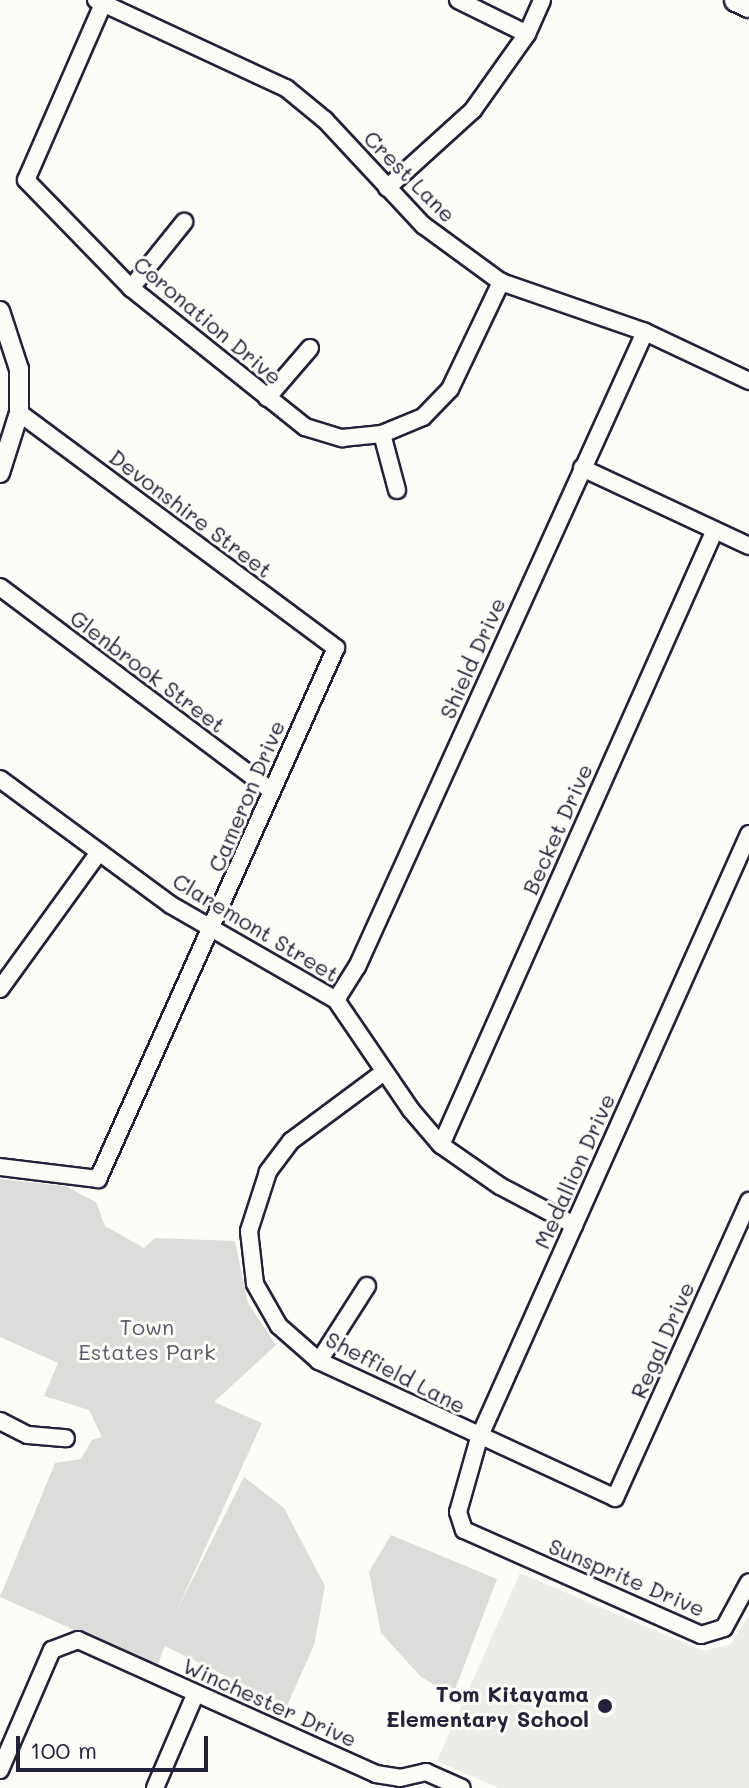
<!DOCTYPE html>
<html>
<head>
<meta charset="utf-8">
<style>
  body { margin:0 }
  #map { position:relative; width:749px; height:1788px; overflow:hidden; background:#fdfcf7; font-family:Mali,sans-serif }
  div>[style] { position:absolute }
  .built>* { inset:0; background:#ecece9 }
  .green>* { inset:0; background:#dddcdb }
  .roads { filter:drop-shadow(2px 0 #22223b) drop-shadow(-2px 0 #22223b) drop-shadow(0 2px #22223b) drop-shadow(0 -2px #22223b) }
  .minor>* { height:16px; margin:-8px; padding:0 8px; transform-origin:8px; border-radius:8px; background:#fdfcf7 }
  .tertiary>* { height:18px; margin:-9px; padding:0 9px; transform-origin:9px; border-radius:9px; background:#fdfcf7 }
  .secondary>* { height:22px; margin:-11px; padding:0 11px; transform-origin:11px; border-radius:11px; background:#fdfcf7 }
  .dots>* { width:22px; height:22px; translate:-50% -50%; box-sizing:border-box; border:4px solid #fdfcf7; border-radius:50% }
  span { translate:-50% -50%; white-space:nowrap; text-align:center; line-height:1.15; -webkit-text-stroke:6px #fdfcf7; paint-order:stroke }
  .street-label { font-size:22px; color:#22223b }
  .park-label { font-size:22px; color:#5a5a6b }
  .poi-label { font-size:22px; color:#22223b; font-weight:700 }
  .right { translate:-100% -50%; text-align:right }
  .scale { position:absolute; left:16px; top:1736px; width:192px; height:36px; box-sizing:border-box; border:4px solid #22223b; border-top:0; padding-left:10px; font-size:24px; line-height:28px; white-space:nowrap; color:#22223b; -webkit-text-stroke:6px #fdfcf7; paint-order:stroke }
</style>
</head>
<body>
<div id="map">
  <div class="built">
    <i style="clip-path:polygon(520px 1573px,704px 1651px,731px 1644px,749px 1615px,749px 1788px,498px 1788px,437px 1761px)"></i>
  </div>
  <div class="green">
    <i style="clip-path:polygon(0 1179px,65px 1186px,96px 1202px,105px 1226px,144px 1248px,155px 1238px,235px 1241px,248px 1303px,276px 1345px,214px 1402px,262px 1423px,177px 1610px,244px 1477px,284px 1508px,325px 1586px,314px 1645px,287px 1706px,165px 1646px,158px 1664px,140px 1659px,0 1597px,55px 1463px,81px 1459px,92px 1440px,102px 1437px,89px 1410px,44px 1396px,58px 1363px,0 1337px)"></i>
    <i style="clip-path:polygon(391px 1535px,497px 1579px,453px 1695px,421px 1677px,381px 1633px,369px 1572px)"></i>
  </div>
  <div class="roads">
    <div class="minor">
      <i style="left:96px;top:0;width:209px;rotate:24.9deg"></i>
      <i style="left:286px;top:88px;width:50px;rotate:39.4deg"></i>
      <i style="left:325px;top:120px;width:144px;rotate:47deg"></i>
      <i style="left:423px;top:225px;width:97px;rotate:36.2deg"></i>
      <i style="left:501px;top:282px;width:152px;rotate:19.1deg"></i>
      <i style="left:645px;top:332px;width:115px;rotate:25.2deg"></i>
      <i style="left:458px;top:0;width:77px;rotate:26.2deg"></i>
      <i style="left:103px;top:4px;width:192px;rotate:113.6deg"></i>
      <i style="left:26px;top:180px;width:151px;rotate:45.8deg"></i>
      <i style="left:131px;top:288px;width:223px;rotate:38.6deg"></i>
      <i style="left:305px;top:427px;width:39px;rotate:17deg"></i>
      <i style="left:342px;top:438px;width:40px;rotate:-5.7deg"></i>
      <i style="left:382px;top:434px;width:44px;rotate:-22.5deg"></i>
      <i style="left:423px;top:417px;width:39px;rotate:-46deg"></i>
      <i style="left:450px;top:389px;width:119px;rotate:-64.5deg"></i>
      <i style="left:387px;top:188px;width:116px;rotate:-42.2deg"></i>
      <i style="left:473px;top:110px;width:93px;rotate:-54.6deg"></i>
      <i style="left:527px;top:34px;width:37px;rotate:-66deg"></i>
      <i style="left:131px;top:288px;width:85px;rotate:-51.2deg"></i>
      <i style="left:267px;top:398px;width:66px;rotate:-49.3deg"></i>
      <i style="left:382px;top:434px;width:58px;rotate:75deg"></i>
      <i style="left:582px;top:468px;width:184px;rotate:25deg"></i>
      <i style="left:0;top:587px;width:338px;rotate:36.9deg"></i>
      <i style="left:0;top:779px;width:212px;rotate:36.4deg"></i>
      <i style="left:171px;top:905px;width:190px;rotate:29.9deg"></i>
      <i style="left:336px;top:1000px;width:133px;rotate:55.7deg"></i>
      <i style="left:411px;top:1110px;width:46px;rotate:49.4deg"></i>
      <i style="left:441px;top:1145px;width:72px;rotate:34.8deg"></i>
      <i style="left:500px;top:1186px;width:84px;rotate:27.8deg"></i>
      <i style="left:749px;top:834px;width:662px;rotate:114.09deg"></i>
      <i style="left:479px;top:1438px;width:77px;rotate:105.8deg"></i>
      <i style="left:458px;top:1512px;width:19px;rotate:72deg"></i>
      <i style="left:464px;top:1530px;width:259px;rotate:23.9deg"></i>
      <i style="left:701px;top:1635px;width:24px;rotate:-17deg"></i>
      <i style="left:724px;top:1628px;width:52px;rotate:-61.5deg"></i>
      <i style="left:0;top:989px;width:169px;rotate:-54.1deg"></i>
      <i style="left:336px;top:1000px;width:39px;rotate:-58deg"></i>
      <i style="left:357px;top:967px;width:697px;rotate:-65.6deg"></i>
      <i style="left:384px;top:1072px;width:116px;rotate:143.4deg"></i>
      <i style="left:291px;top:1141px;width:39px;rotate:127deg"></i>
      <i style="left:268px;top:1172px;width:62px;rotate:107.9deg"></i>
      <i style="left:249px;top:1231px;width:53px;rotate:83.5deg"></i>
      <i style="left:255px;top:1284px;width:48px;rotate:60.3deg"></i>
      <i style="left:279px;top:1326px;width:53px;rotate:41.2deg"></i>
      <i style="left:319px;top:1361px;width:326px;rotate:24.8deg"></i>
      <i style="left:615px;top:1498px;width:326px;rotate:-65.7deg"></i>
      <i style="left:441px;top:1145px;width:671px;rotate:-65.99deg"></i>
      <i style="left:0;top:1167px;width:99px;rotate:7deg"></i>
      <i style="left:98px;top:1179px;width:582px;rotate:-65.86deg"></i>
      <i style="left:336px;top:648px;width:395px;rotate:-143.4deg"></i>
      <i style="left:319px;top:1361px;width:89px;rotate:-57.4deg"></i>
      <i style="left:0;top:1421px;width:31px;rotate:27deg"></i>
      <i style="left:28px;top:1435px;width:38px;rotate:5deg"></i>
      <i style="left:0;top:1770px;width:131px;rotate:-66.6deg"></i>
      <i style="left:52px;top:1650px;width:28px;rotate:-21deg"></i>
      <i style="left:78px;top:1640px;width:327px;rotate:24.2deg"></i>
      <i style="left:376px;top:1774px;width:24px;rotate:9deg"></i>
      <i style="left:400px;top:1778px;width:27px;rotate:-13deg"></i>
      <i style="left:426px;top:1772px;width:39px;rotate:24deg"></i>
      <i style="left:155px;top:1788px;width:103px;rotate:-66.7deg"></i>
    </div>
    <div class="tertiary">
      <i style="left:0;top:311px;width:61px;rotate:71.9deg"></i>
      <i style="left:19px;top:369px;width:44px;rotate:90deg"></i>
      <i style="left:19px;top:413px;width:63px;rotate:107.6deg"></i>
    </div>
    <div class="secondary">
      <i style="left:736px;top:0;width:14px;rotate:25deg"></i>
    </div>
  </div>
  <div class="dots">
    <i style="left:605px;top:1706px;background:#22223b"></i>
  </div>
  <div class="street-label">
    <span style="left:410px;top:176px;rotate:45deg">Crest Lane</span>
    <span style="left:208px;top:320px;rotate:40deg">Coronation Drive</span>
    <span style="left:191px;top:513px;rotate:37deg">Devonshire Street</span>
    <span style="left:472px;top:658px;rotate:-66deg">Shield Drive</span>
    <span style="left:148px;top:671px;rotate:37deg">Glenbrook Street</span>
    <span style="left:246px;top:796px;rotate:-67deg">Cameron Drive</span>
    <span style="left:557px;top:829px;rotate:-66deg">Becket Drive</span>
    <span style="left:256px;top:927px;rotate:31deg">Claremont Street</span>
    <span style="left:574px;top:1171px;rotate:-66deg">Medallion Drive</span>
    <span style="left:662px;top:1340px;rotate:-66deg">Regal Drive</span>
    <span style="left:396px;top:1372px;rotate:27deg">Sheffield Lane</span>
    <span style="left:627px;top:1577px;rotate:23deg">Sunsprite Drive</span>
    <span style="left:270px;top:1702px;rotate:24deg">Winchester Drive</span>
  </div>
  <div class="park-label">
    <span style="left:147px;top:1339px">Town<br>Estates Park</span>
  </div>
  <div class="poi-label">
    <span class="right" style="left:589px;top:1706px">Tom Kitayama<br>Elementary School</span>
  </div>
  <div class="scale">100 m</div>
</div>
</body>
</html>
